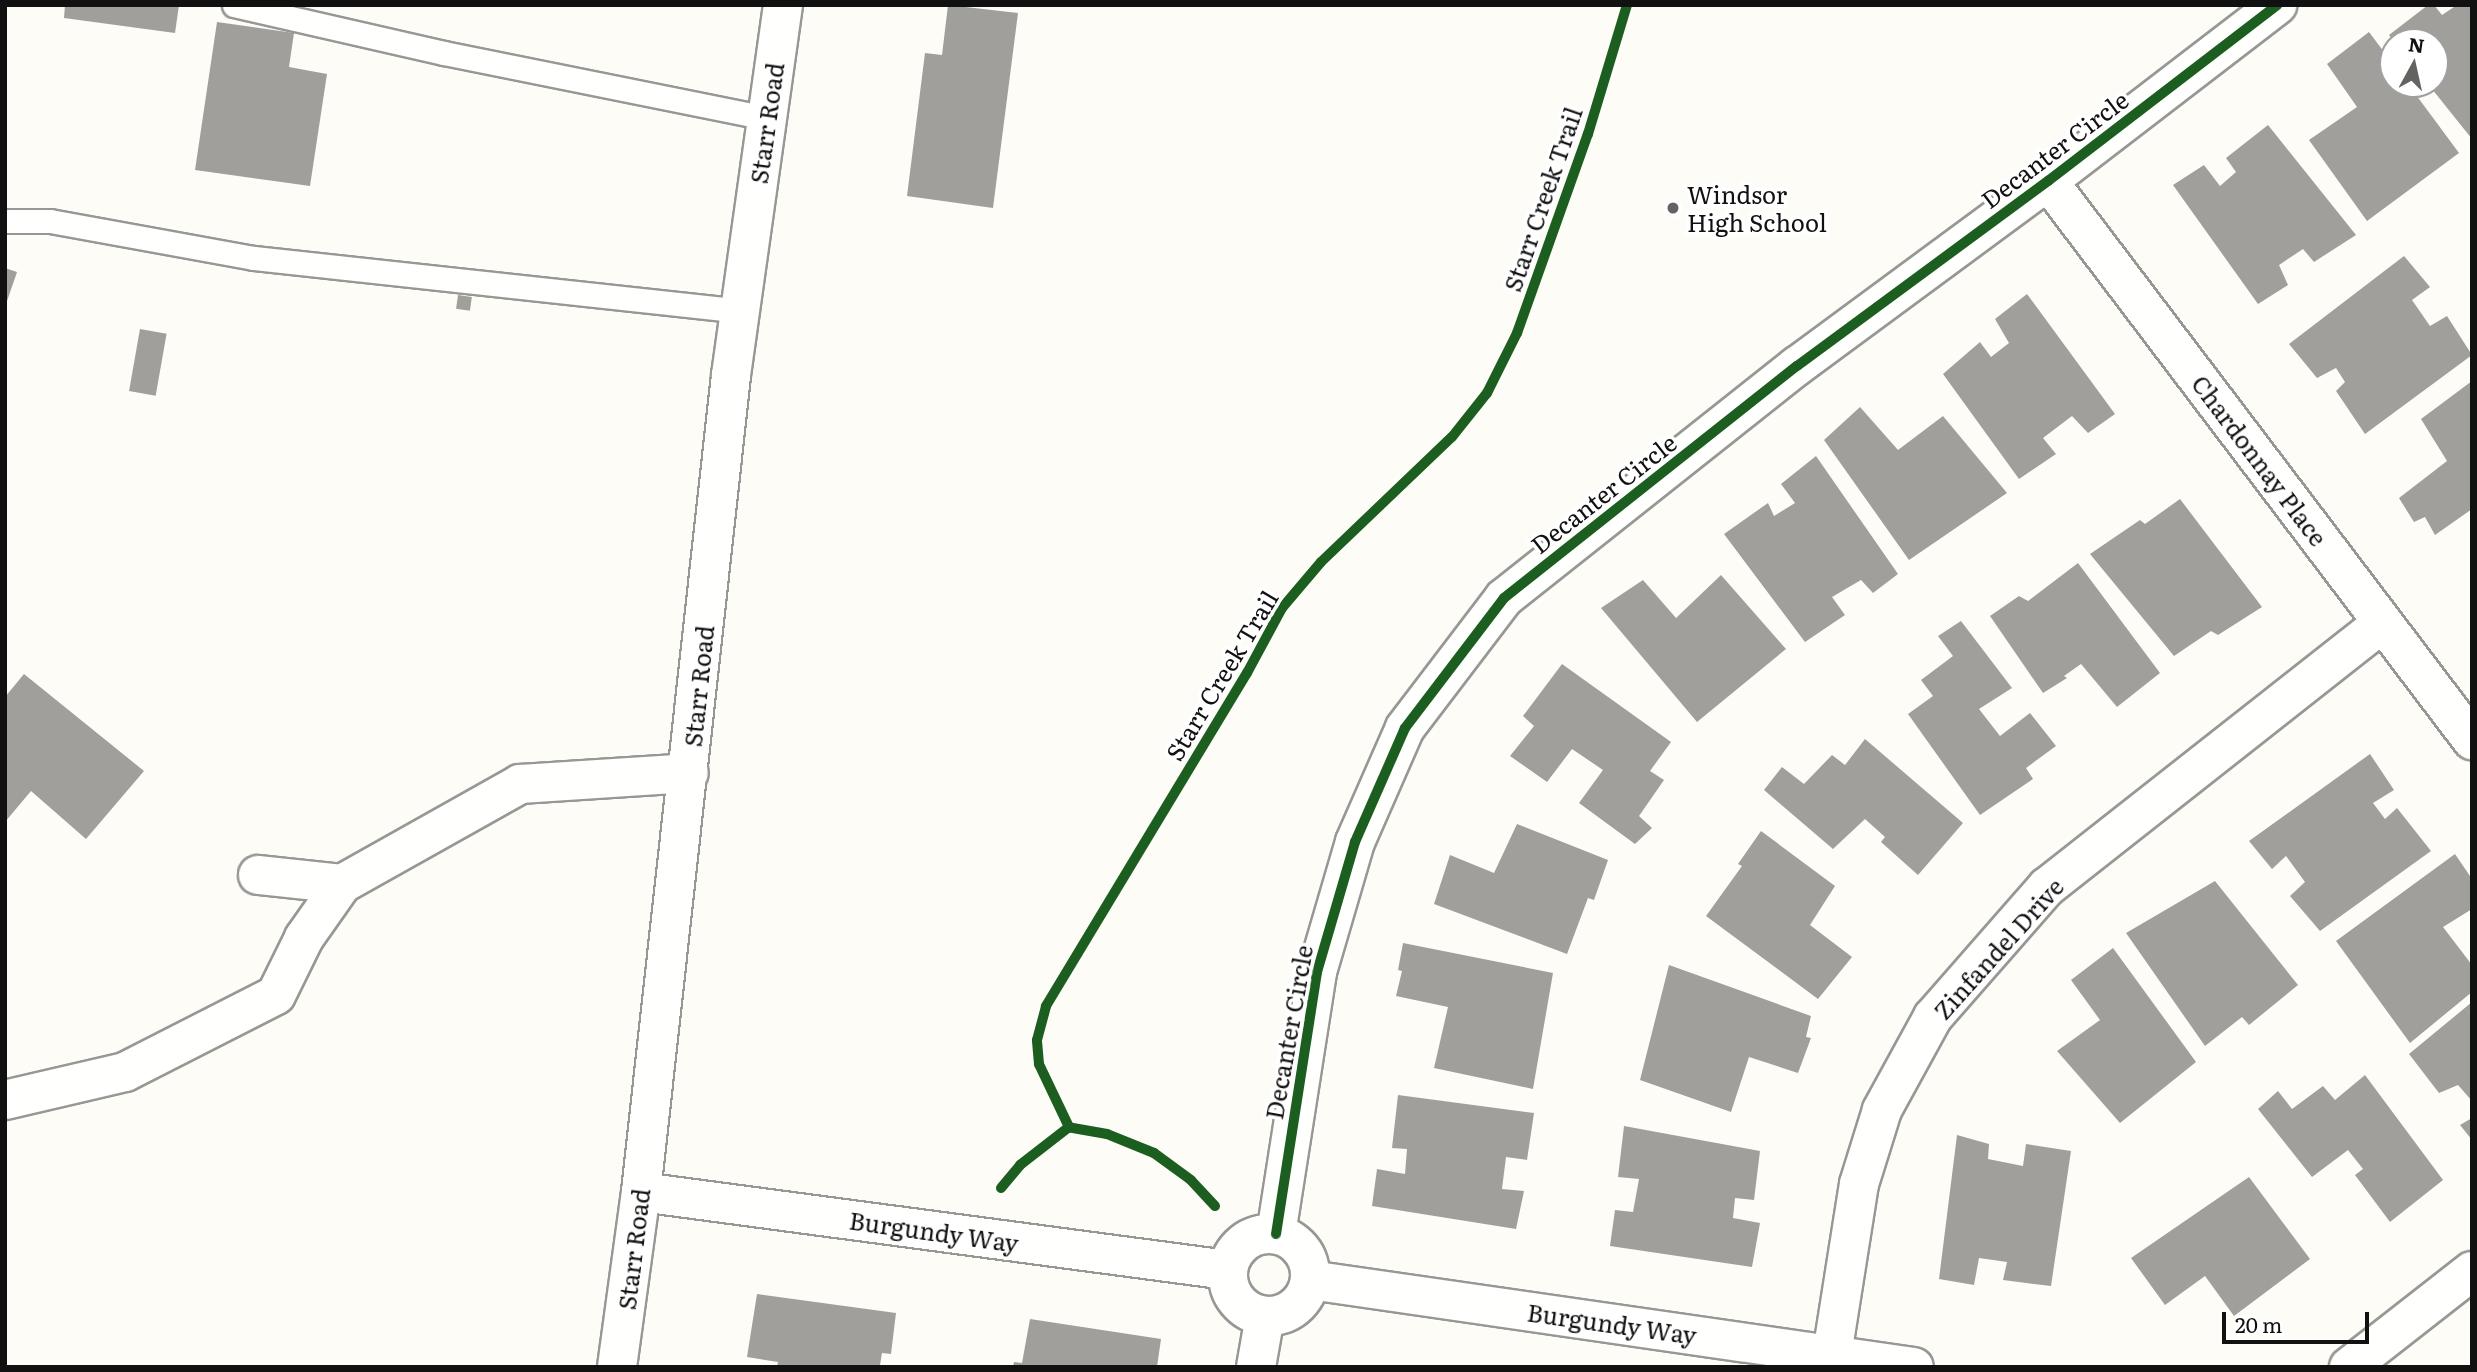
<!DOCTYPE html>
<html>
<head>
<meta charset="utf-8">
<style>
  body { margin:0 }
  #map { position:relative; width:2477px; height:1372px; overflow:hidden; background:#fdfcf7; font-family:Literata,serif }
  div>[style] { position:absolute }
  .building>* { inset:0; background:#a19f9c; transform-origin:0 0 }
  .roads { filter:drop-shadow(2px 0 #979795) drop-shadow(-2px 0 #979795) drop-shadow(0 2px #979795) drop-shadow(0 -2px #979795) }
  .service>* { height:23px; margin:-11.5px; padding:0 11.5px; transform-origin:11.5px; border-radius:11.5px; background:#fffffe }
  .minor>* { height:38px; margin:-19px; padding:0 19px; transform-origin:19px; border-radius:19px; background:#fffffe }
  .minor>.ring { margin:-19px; padding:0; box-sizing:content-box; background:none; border:38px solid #fffffe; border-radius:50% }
  .cycleway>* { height:10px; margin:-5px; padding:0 5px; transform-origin:5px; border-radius:5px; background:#1b5e20 }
  .dots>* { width:19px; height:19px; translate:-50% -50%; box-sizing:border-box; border:4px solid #fff; border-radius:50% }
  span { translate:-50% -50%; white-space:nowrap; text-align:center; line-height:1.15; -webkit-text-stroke:7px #fff; paint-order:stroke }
  .street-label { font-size:24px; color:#111 }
  .poi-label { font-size:24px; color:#111 }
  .left { translate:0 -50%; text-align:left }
  .frame { position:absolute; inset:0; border:7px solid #111; pointer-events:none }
  .north { position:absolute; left:2379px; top:28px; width:70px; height:70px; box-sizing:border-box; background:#fff; border:2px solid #a0a0a0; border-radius:50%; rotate:8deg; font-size:19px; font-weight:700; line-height:28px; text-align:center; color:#111 }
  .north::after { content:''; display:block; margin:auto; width:24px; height:32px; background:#646362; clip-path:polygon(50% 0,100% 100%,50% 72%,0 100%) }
  .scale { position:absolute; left:2222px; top:1312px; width:147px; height:32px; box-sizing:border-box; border:4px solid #111; border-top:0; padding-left:9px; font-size:21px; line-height:24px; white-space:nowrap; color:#111; -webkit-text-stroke:5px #fff; paint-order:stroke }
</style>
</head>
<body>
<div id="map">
  <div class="building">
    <i style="clip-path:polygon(65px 5px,179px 5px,175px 33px,64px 18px)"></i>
    <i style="clip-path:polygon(948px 5px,1018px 13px,993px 208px,907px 196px,925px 53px,942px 55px)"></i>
    <i style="clip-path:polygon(2428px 5px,2434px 5px,2442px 15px,2457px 5px,2472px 5px,2472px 139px,2428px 84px,2435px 84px,2435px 42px,2394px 42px,2389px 35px)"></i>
    <i style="clip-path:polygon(217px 22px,294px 33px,289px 67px,327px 74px,310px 186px,195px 170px)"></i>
    <i style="clip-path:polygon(2369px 32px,2393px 64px,2393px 84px,2408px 84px,2459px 153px,2367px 221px,2309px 140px,2357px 107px,2327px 64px)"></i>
    <i style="clip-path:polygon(2268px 125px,2356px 235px,2314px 262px,2303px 249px,2279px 265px,2288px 285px,2258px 304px,2173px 185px,2204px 165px,2220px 186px,2236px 172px,2226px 158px)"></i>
    <i style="clip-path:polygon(2404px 256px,2430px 287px,2412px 300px,2430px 326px,2447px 316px,2472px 355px,2365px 434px,2336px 391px,2345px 382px,2336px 368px,2317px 378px,2289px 344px)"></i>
    <i style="clip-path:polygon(5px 268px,17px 272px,6px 304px,5px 304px)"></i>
    <i style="clip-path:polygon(2027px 294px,2115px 414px,2088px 433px,2072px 416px,2043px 438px,2056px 454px,2019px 479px,1943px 374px,1980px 342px,1991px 357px,2009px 343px,1995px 319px)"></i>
    <i style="left:458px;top:295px;width:14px;height:14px;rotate:8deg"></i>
    <i style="left:140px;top:329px;width:27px;height:63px;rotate:10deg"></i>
    <i style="clip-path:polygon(2472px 381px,2472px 509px,2435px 535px,2425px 517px,2414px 522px,2399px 498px,2447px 461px,2421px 419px)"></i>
    <i style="clip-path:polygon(1860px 407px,1898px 450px,1943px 416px,2007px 493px,1909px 560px,1824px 440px)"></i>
    <i style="clip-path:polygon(1816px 456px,1898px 574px,1873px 593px,1861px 580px,1832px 597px,1845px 615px,1805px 642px,1724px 534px,1768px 503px,1774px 516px,1795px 503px,1781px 484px)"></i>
    <i style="clip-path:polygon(2180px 499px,2262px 607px,2218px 635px,2211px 631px,2174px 656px,2090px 554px,2140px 520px,2145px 524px)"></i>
    <i style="clip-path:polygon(2078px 563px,2160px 673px,2117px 707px,2081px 664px,2064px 676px,2067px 678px,2043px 693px,1990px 616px,2019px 596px,2028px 601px)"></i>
    <i style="clip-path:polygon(1721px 575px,1786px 649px,1697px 722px,1601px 608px,1643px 580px,1676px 618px)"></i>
    <i style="clip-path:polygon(1961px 621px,2012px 688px,1979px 709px,2000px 736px,2030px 713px,2056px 746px,2026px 768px,2033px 779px,1980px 815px,1908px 714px,1933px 696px,1921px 680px,1953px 656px,1938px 636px)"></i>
    <i style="clip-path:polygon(1562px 664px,1671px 742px,1650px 771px,1664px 780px,1639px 816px,1652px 828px,1635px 844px,1579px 803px,1603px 770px,1572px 749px,1547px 782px,1510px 756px,1534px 726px,1523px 716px)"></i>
    <i style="clip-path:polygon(24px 674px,144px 771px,86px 839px,31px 791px,5px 822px,5px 697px)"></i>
    <i style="clip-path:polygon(1865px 739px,1963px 823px,1918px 875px,1881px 842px,1885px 837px,1865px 819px,1833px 849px,1764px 790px,1782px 767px,1804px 784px,1832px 755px,1845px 765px)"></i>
    <i style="clip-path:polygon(2370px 754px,2394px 790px,2373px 803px,2385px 819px,2397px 808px,2431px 851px,2320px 931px,2290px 896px,2305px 882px,2286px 856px,2272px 869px,2249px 841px)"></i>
    <i style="clip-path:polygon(1517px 824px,1608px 860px,1594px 900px,1588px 898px,1567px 954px,1434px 904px,1450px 855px,1494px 873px)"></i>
    <i style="clip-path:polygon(1761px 831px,1835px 886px,1810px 925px,1852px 957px,1818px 999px,1706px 916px,1742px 866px,1738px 864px)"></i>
    <i style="clip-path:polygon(2455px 854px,2472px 879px,2472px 909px,2443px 927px,2472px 965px,2472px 992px,2410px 1043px,2336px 941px)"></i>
    <i style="clip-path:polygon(2215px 881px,2298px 985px,2249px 1025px,2242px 1017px,2205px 1046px,2126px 933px)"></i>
    <i style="clip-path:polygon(1403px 943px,1553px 973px,1533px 1089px,1434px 1068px,1448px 1007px,1396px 996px,1402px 971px,1398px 970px)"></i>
    <i style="clip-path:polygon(2113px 948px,2196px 1062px,2120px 1123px,2057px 1051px,2100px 1020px,2071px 980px)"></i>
    <i style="clip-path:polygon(1669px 965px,1811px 1016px,1806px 1037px,1811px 1038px,1798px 1073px,1749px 1057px,1731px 1112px,1640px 1080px)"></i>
    <i style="clip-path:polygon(2472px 1002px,2472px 1101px,2458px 1085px,2439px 1093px,2409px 1054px)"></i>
    <i style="clip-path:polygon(2365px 1075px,2443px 1180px,2390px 1222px,2355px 1175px,2363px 1169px,2348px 1150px,2312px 1177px,2258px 1109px,2278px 1091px,2292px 1109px,2323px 1086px,2335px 1100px)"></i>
    <i style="clip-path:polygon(1398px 1095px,1534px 1113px,1527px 1160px,1506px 1157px,1502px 1189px,1524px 1191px,1516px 1229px,1372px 1206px,1377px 1169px,1405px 1174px,1407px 1149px,1392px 1148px)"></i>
    <i style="clip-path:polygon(2472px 1118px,2472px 1140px,2460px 1125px)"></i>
    <i style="clip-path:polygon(1624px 1126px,1760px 1151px,1754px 1200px,1735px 1198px,1733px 1218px,1760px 1223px,1752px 1267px,1610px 1246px,1615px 1210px,1633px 1212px,1639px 1179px,1618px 1177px)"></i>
    <i style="clip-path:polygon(1957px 1135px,1989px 1144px,1988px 1159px,2023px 1166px,2026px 1144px,2071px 1151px,2051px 1286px,2003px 1280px,2007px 1262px,1979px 1258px,1974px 1285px,1939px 1279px)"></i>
    <i style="clip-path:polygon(2249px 1177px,2310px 1259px,2234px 1316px,2205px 1276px,2165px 1305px,2131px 1258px)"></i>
    <i style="clip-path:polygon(757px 1294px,896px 1313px,891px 1354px,882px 1353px,880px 1365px,874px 1367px,777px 1367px,778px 1362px,747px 1357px)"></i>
    <i style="clip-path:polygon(1030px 1319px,1161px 1339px,1157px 1367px,1013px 1367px,1014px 1362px,1022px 1363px)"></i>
  </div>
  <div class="roads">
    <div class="service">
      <i style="left:234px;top:5px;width:215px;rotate:12.9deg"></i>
      <i style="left:444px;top:53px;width:329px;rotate:11.4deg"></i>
      <i style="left:5px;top:221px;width:45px"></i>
      <i style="left:50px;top:221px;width:207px;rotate:10.3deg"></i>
      <i style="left:254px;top:258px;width:489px;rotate:6.2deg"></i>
    </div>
    <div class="minor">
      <i style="left:2048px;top:181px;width:702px;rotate:52.82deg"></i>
      <i style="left:258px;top:875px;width:84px;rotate:6.1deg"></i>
      <i style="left:5px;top:1100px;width:123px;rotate:-13.1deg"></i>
      <i style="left:125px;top:1072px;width:169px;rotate:-27deg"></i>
      <i style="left:276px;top:995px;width:64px;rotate:-63.8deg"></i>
      <i style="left:304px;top:938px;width:66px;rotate:-54.9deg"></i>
      <i style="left:342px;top:884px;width:204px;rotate:-29.3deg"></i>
      <i style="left:520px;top:784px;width:169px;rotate:-3.7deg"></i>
      <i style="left:641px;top:1192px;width:591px;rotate:7.58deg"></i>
      <i class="ring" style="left:1228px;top:1234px;width:44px;height:44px"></i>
      <i style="left:1276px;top:1234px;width:265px;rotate:-81.1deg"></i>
      <i style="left:1317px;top:972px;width:135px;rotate:-73.7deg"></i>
      <i style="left:1355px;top:842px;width:124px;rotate:-66.3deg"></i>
      <i style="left:1405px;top:728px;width:163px;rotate:-52.7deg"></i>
      <i style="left:1504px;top:598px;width:374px;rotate:-38.4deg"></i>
      <i style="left:1797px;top:366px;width:312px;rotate:-36.4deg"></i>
      <i style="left:2048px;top:181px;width:289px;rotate:-37.5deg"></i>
      <i style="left:1310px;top:1280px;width:610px;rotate:8.2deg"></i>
      <i style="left:617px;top:1367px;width:177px;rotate:-82.2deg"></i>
      <i style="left:641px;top:1192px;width:822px;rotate:-83.71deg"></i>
      <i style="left:731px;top:375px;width:374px;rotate:-82deg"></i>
      <i style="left:1256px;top:1367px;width:52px;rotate:-80deg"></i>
      <i style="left:1830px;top:1367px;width:185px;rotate:-81deg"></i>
      <i style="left:1859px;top:1184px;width:77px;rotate:-72.7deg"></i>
      <i style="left:1882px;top:1110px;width:106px;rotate:-61.3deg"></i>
      <i style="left:1933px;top:1017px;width:173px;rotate:-48.8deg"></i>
      <i style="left:2047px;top:887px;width:427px;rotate:-38.2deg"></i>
      <i style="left:2349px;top:1367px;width:156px;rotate:-38deg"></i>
    </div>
  </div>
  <div class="cycleway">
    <i style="left:1001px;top:1188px;width:30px;rotate:-50deg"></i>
    <i style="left:1020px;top:1165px;width:62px;rotate:-37.8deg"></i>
    <i style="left:1215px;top:1206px;width:35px;rotate:-133deg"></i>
    <i style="left:1191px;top:1180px;width:46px;rotate:-143.9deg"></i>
    <i style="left:1154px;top:1153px;width:51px;rotate:-158deg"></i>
    <i style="left:1107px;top:1134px;width:39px;rotate:-170deg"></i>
    <i style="left:1069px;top:1127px;width:70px;rotate:-115.5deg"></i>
    <i style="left:1039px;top:1064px;width:24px;rotate:-95deg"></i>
    <i style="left:1037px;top:1040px;width:35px;rotate:-75deg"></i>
    <i style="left:1046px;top:1006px;width:389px;rotate:-58.9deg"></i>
    <i style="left:1247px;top:673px;width:74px;rotate:-61.7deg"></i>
    <i style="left:1282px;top:608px;width:60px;rotate:-49.7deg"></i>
    <i style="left:1321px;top:562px;width:181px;rotate:-43.7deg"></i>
    <i style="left:1452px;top:437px;width:56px;rotate:-51.5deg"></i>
    <i style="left:1487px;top:393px;width:67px;rotate:-63.4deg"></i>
    <i style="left:1517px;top:333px;width:211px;rotate:-70.4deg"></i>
    <i style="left:1588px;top:134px;width:135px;rotate:-73.2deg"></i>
    <i style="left:1276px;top:1234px;width:265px;rotate:-81.1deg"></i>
    <i style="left:1317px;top:972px;width:135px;rotate:-73.7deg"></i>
    <i style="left:1355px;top:842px;width:124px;rotate:-66.3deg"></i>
    <i style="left:1405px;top:728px;width:163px;rotate:-52.7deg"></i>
    <i style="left:1504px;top:598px;width:374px;rotate:-38.4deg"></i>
    <i style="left:1797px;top:366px;width:312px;rotate:-36.4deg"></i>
    <i style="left:2048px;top:181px;width:289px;rotate:-37.5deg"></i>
  </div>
  <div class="dots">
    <i style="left:1673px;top:208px;background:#646362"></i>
  </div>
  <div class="street-label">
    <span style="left:766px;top:123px;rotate:-82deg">Starr Road</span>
    <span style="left:2054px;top:149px;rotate:-37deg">Decanter Circle</span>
    <span style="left:1542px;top:199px;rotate:-71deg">Starr Creek Trail</span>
    <span style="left:2260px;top:460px;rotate:53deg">Chardonnay Place</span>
    <span style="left:1603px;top:493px;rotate:-38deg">Decanter Circle</span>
    <span style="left:1221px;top:675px;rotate:-59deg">Starr Creek Trail</span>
    <span style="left:698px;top:686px;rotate:-84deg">Starr Road</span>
    <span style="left:1998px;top:948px;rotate:-48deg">Zinfandel Drive</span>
    <span style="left:1288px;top:1032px;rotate:-80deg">Decanter Circle</span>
    <span style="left:934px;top:1231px;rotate:8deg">Burgundy Way</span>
    <span style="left:633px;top:1249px;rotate:-83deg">Starr Road</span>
    <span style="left:1612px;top:1323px;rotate:8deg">Burgundy Way</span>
  </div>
  <div class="poi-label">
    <span class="left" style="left:1687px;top:208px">Windsor<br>High School</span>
  </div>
  <div class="frame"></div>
  <div class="north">N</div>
  <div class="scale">20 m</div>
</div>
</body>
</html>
